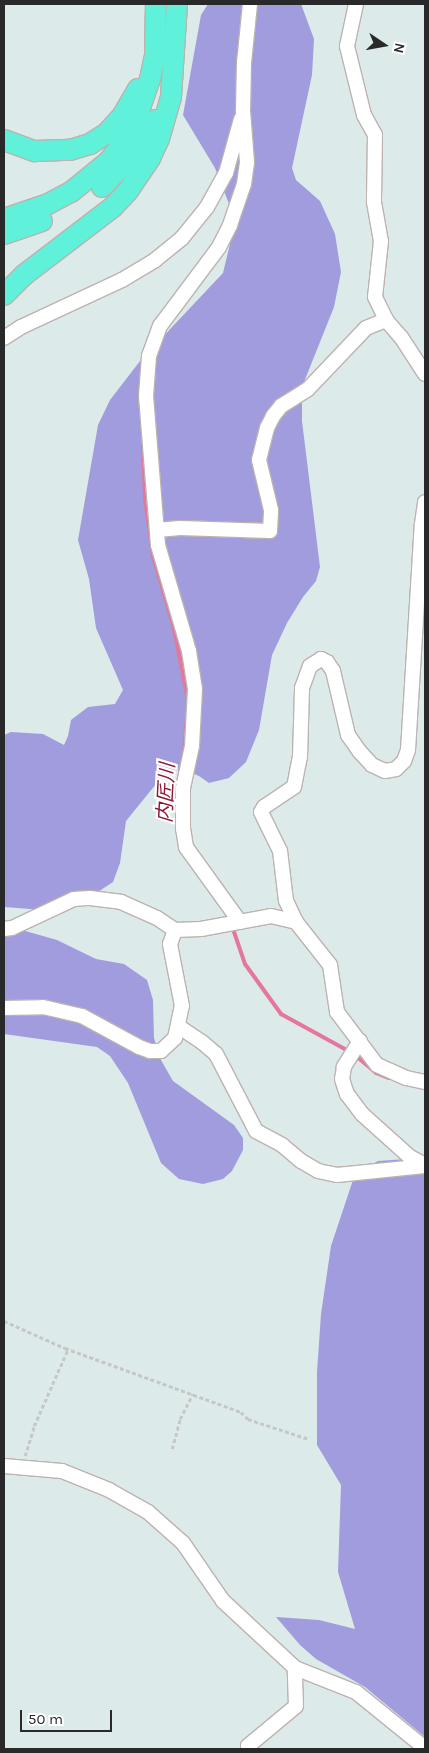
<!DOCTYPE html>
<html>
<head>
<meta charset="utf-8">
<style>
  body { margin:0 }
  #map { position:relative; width:429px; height:1753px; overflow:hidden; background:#dceaea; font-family:Karla,"Noto Sans JP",sans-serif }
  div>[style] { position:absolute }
  .green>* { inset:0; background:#a19cdd }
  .stream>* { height:4px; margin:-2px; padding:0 2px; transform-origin:2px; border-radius:2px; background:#e4779b }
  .path>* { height:2.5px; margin-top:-1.25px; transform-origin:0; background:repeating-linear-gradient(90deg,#c7c7c7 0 4px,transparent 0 6.5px) }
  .roads { filter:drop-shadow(1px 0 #bcb3af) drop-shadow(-1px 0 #bcb3af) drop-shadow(0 1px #bcb3af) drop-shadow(0 -1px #bcb3af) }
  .minor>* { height:14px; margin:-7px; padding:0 7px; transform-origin:7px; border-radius:7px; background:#fff }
  .highway>* { height:20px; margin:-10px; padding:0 10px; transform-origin:10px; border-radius:10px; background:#60f1da }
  span { translate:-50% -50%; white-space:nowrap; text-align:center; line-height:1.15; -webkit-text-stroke:4.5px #fff; paint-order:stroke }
  .water-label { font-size:20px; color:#8e1835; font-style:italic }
  .frame { position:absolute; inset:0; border:5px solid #292929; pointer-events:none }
  .north { position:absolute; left:359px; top:20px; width:50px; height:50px; -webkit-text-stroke:4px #fff; paint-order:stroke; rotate:102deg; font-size:14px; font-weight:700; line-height:20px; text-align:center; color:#292929 }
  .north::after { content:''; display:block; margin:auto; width:18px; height:22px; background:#292929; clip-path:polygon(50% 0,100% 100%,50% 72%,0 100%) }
  .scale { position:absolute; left:20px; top:1710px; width:92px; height:22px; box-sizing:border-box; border:2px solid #292929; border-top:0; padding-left:6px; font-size:15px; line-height:18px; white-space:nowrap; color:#292929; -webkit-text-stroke:4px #fff; paint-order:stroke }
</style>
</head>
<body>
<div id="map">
  <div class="green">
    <i style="clip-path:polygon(208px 4px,301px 4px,314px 39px,312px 75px,292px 168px,296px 180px,320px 201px,335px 234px,341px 272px,334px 307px,302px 387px,302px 421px,320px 567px,316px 581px,303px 597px,287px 623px,272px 655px,259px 730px,246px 762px,229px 778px,209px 783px,199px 776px,182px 769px,169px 773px,156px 784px,126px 821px,120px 863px,113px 882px,78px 905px,56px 911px,4px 907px,4px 735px,11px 732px,43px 734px,64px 745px,68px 736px,71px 720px,88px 707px,115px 704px,123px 690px,96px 628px,89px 579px,78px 540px,98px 425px,110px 400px,140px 361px,223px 273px,230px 244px,235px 219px,215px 168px,183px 115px,201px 15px)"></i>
    <i style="clip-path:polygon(4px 925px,57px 940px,96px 959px,124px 964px,147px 980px,153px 1000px,154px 1038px,161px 1060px,173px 1081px,234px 1125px,243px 1138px,243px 1150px,232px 1171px,223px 1179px,203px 1184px,179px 1179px,161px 1163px,128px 1083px,110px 1056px,97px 1047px,4px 1034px)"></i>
    <i style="clip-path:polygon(406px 1159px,425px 1168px,425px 1737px,365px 1687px,316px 1659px,300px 1645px,276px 1617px,319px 1620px,355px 1629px,338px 1572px,341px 1485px,317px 1445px,317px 1372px,321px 1314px,331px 1246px,355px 1174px,378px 1161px)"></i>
  </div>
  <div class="stream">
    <i style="left:143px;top:445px;width:53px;rotate:87.8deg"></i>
    <i style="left:145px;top:498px;width:59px;rotate:82.1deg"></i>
    <i style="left:153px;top:556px;width:71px;rotate:73.6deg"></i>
    <i style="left:173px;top:624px;width:77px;rotate:78.8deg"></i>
    <i style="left:184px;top:753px;width:38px;rotate:-85deg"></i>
    <i style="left:232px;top:926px;width:40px;rotate:71.1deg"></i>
    <i style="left:245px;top:964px;width:62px;rotate:54.2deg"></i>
    <i style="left:281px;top:1014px;width:79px;rotate:28.8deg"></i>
    <i style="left:356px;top:1056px;width:26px;rotate:40deg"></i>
    <i style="left:376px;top:1073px;width:14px;rotate:21deg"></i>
  </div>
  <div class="path">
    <i style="left:4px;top:1321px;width:67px;rotate:23.9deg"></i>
    <i style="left:65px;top:1348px;width:187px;rotate:20deg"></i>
    <i style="left:241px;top:1412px;width:10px;rotate:45deg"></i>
    <i style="left:248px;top:1419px;width:64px;rotate:18.2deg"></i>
    <i style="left:172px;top:1449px;width:31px;rotate:-75deg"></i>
    <i style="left:180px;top:1419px;width:28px;rotate:-63deg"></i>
    <i style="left:25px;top:1456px;width:31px;rotate:-73deg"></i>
    <i style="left:34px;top:1426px;width:84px;rotate:-66.2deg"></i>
  </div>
  <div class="roads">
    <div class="minor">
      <i style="left:356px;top:4px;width:43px;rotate:102.1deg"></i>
      <i style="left:347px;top:46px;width:71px;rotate:76.2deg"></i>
      <i style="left:364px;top:115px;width:23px;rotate:61deg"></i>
      <i style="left:375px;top:135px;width:67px;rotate:90.9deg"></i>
      <i style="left:374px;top:202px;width:40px;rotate:80deg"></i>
      <i style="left:381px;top:241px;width:56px;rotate:96.1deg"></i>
      <i style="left:375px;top:297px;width:25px;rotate:64deg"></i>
      <i style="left:386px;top:320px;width:23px;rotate:49deg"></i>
      <i style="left:401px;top:337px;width:44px;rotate:57deg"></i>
      <i style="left:4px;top:338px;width:20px;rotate:-33deg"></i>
      <i style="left:21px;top:327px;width:111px;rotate:-25deg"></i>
      <i style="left:122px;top:280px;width:39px;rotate:-31deg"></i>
      <i style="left:155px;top:260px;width:35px;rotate:-39deg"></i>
      <i style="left:182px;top:238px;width:40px;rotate:-51deg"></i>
      <i style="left:207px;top:207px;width:39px;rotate:-61deg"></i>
      <i style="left:226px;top:173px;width:56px;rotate:-74.5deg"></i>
      <i style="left:157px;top:530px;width:23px;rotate:-5deg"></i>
      <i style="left:180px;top:528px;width:90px;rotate:1.9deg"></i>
      <i style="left:270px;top:531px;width:21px;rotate:-87deg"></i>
      <i style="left:271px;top:510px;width:51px;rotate:-103.5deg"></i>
      <i style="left:259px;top:460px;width:33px;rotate:-76deg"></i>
      <i style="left:267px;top:428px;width:13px;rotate:-63deg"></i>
      <i style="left:273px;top:416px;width:13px;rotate:-51deg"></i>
      <i style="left:281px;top:406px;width:32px;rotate:-32deg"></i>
      <i style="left:308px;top:389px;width:84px;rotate:-46.4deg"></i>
      <i style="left:366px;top:328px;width:22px;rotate:-22deg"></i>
      <i style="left:240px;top:922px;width:92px;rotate:-125.8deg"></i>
      <i style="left:186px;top:847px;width:18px;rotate:-99deg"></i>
      <i style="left:183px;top:829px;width:41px;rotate:-90deg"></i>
      <i style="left:183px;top:788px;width:43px;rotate:-77.9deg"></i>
      <i style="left:192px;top:746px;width:57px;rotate:-87deg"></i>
      <i style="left:195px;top:689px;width:38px;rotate:-99deg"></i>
      <i style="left:189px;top:651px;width:110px;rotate:-106.3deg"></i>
      <i style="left:158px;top:545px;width:149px;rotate:-94.6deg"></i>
      <i style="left:146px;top:396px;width:40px;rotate:-85.7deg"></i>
      <i style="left:149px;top:356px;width:32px;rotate:-70deg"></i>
      <i style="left:160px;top:326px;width:99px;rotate:-53.2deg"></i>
      <i style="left:219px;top:247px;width:25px;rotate:-63deg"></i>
      <i style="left:230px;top:225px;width:43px;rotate:-71.1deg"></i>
      <i style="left:244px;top:184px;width:22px;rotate:-82deg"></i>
      <i style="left:247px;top:162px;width:51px;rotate:-94.5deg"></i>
      <i style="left:243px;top:111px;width:48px;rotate:-88.8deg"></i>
      <i style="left:244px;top:63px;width:59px;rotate:-84.2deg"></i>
      <i style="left:296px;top:922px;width:23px;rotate:-115deg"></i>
      <i style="left:286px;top:901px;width:50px;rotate:-96.8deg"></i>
      <i style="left:280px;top:851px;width:43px;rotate:-116deg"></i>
      <i style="left:261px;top:812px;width:6px;rotate:-59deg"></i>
      <i style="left:264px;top:807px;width:36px;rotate:-34deg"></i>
      <i style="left:294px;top:787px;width:31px;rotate:-79deg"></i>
      <i style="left:300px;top:757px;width:69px;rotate:-88.3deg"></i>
      <i style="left:302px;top:688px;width:23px;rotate:-70deg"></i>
      <i style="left:310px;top:666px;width:13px;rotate:-32deg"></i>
      <i style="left:321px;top:659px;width:7px;rotate:27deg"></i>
      <i style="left:327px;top:662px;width:11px;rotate:56deg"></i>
      <i style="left:333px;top:671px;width:66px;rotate:76.8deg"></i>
      <i style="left:348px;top:735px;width:21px;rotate:55deg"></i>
      <i style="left:360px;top:752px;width:18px;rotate:47deg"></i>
      <i style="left:372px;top:765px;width:14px;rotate:25deg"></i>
      <i style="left:385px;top:771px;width:11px;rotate:-10deg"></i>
      <i style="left:396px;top:769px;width:11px;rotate:-45deg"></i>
      <i style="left:404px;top:761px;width:12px;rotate:-70deg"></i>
      <i style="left:408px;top:750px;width:226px;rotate:-86.5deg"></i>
      <i style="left:422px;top:524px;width:22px;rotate:-82deg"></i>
      <i style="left:4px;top:929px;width:8px;rotate:-7deg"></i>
      <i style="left:12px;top:928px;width:68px;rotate:-25.1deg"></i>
      <i style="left:74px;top:899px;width:16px;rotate:-4deg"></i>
      <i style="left:90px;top:898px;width:31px;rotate:7deg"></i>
      <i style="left:121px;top:902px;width:39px;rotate:24deg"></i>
      <i style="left:157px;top:918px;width:22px;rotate:34deg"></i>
      <i style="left:175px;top:930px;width:26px;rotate:-2deg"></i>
      <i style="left:201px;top:929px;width:71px;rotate:-10.5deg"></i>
      <i style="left:271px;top:916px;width:26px;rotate:13deg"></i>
      <i style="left:296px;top:922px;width:55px;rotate:51.7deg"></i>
      <i style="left:330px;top:965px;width:48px;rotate:81.5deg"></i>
      <i style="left:337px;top:1012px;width:66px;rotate:53deg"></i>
      <i style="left:377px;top:1065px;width:32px;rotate:24deg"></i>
      <i style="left:406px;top:1078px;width:19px;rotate:12deg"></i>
      <i style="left:4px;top:1008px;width:39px;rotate:-1deg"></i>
      <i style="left:43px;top:1007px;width:40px;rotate:13deg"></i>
      <i style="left:82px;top:1016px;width:65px;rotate:28.5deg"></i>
      <i style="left:139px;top:1047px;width:12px;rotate:20deg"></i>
      <i style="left:150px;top:1051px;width:11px"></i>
      <i style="left:161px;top:1051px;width:19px;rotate:-43deg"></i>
      <i style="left:175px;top:1038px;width:33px;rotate:-78deg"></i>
      <i style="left:182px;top:1006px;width:63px;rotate:-101deg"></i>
      <i style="left:170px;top:944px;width:15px;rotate:-70deg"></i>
      <i style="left:178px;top:1026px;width:29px;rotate:34deg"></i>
      <i style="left:202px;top:1042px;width:18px;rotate:41deg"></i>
      <i style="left:216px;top:1054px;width:87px;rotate:62.5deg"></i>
      <i style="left:256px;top:1131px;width:30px;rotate:28deg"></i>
      <i style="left:282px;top:1145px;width:25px;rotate:40deg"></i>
      <i style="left:301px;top:1161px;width:20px;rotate:30deg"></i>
      <i style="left:318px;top:1171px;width:19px;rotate:12deg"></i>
      <i style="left:337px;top:1175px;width:88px;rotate:-5.8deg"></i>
      <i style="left:360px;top:1041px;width:31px;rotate:122deg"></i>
      <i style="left:344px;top:1067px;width:12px;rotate:99deg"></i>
      <i style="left:342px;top:1079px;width:16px;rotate:72deg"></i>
      <i style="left:347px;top:1094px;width:25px;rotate:53deg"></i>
      <i style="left:362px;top:1114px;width:64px;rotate:41.9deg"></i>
      <i style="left:410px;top:1157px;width:17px;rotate:28deg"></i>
      <i style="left:4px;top:1466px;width:58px;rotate:4.9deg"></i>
      <i style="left:62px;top:1471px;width:51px;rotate:22deg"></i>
      <i style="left:109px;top:1490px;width:45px;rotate:29.4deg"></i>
      <i style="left:148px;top:1512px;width:47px;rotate:41.5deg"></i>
      <i style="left:183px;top:1543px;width:70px;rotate:55.4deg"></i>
      <i style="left:223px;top:1601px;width:98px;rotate:42.9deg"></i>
      <i style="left:295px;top:1668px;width:66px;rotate:21.5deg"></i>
      <i style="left:356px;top:1692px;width:89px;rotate:39.1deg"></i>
      <i style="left:248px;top:1749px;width:3px;rotate:-90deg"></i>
      <i style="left:248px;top:1746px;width:62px;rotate:-39.8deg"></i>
      <i style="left:296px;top:1706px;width:38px;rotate:-92deg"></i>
    </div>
    <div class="highway">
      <i style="left:4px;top:140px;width:33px;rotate:20deg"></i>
      <i style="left:35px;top:151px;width:35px;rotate:-2deg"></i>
      <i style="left:70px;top:150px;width:21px;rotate:-17deg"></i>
      <i style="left:90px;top:144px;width:20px;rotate:-33deg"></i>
      <i style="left:107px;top:133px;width:24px;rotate:-48deg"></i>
      <i style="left:123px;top:115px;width:30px;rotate:-60deg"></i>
      <i style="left:102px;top:187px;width:51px;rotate:-46.6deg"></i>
      <i style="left:137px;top:150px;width:35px;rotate:-59deg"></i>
      <i style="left:4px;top:219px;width:46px;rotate:-18.8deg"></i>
      <i style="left:48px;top:204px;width:26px;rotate:-28deg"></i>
      <i style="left:71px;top:192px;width:49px;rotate:-39.2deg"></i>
      <i style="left:109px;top:161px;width:24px;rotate:-52deg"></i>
      <i style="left:124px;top:142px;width:23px;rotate:-61deg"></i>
      <i style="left:135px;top:122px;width:46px;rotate:-70.8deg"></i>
      <i style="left:150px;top:79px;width:25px;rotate:-78deg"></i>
      <i style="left:155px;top:55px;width:51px;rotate:-88.9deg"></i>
      <i style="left:4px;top:234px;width:40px;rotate:-18.9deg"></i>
      <i style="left:4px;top:295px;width:28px;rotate:-45deg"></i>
      <i style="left:24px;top:275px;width:112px;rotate:-37.4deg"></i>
      <i style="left:113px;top:207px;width:22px;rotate:-47deg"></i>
      <i style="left:128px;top:191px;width:40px;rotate:-56deg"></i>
      <i style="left:150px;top:158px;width:21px;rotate:-65deg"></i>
      <i style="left:159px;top:139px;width:44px;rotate:-74.1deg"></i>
      <i style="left:171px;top:97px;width:93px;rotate:-86.3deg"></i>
    </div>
  </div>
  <div class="water-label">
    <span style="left:166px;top:793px;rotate:-87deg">内匠川</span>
  </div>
  <div class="frame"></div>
  <div class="north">N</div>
  <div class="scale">50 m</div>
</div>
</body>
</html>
